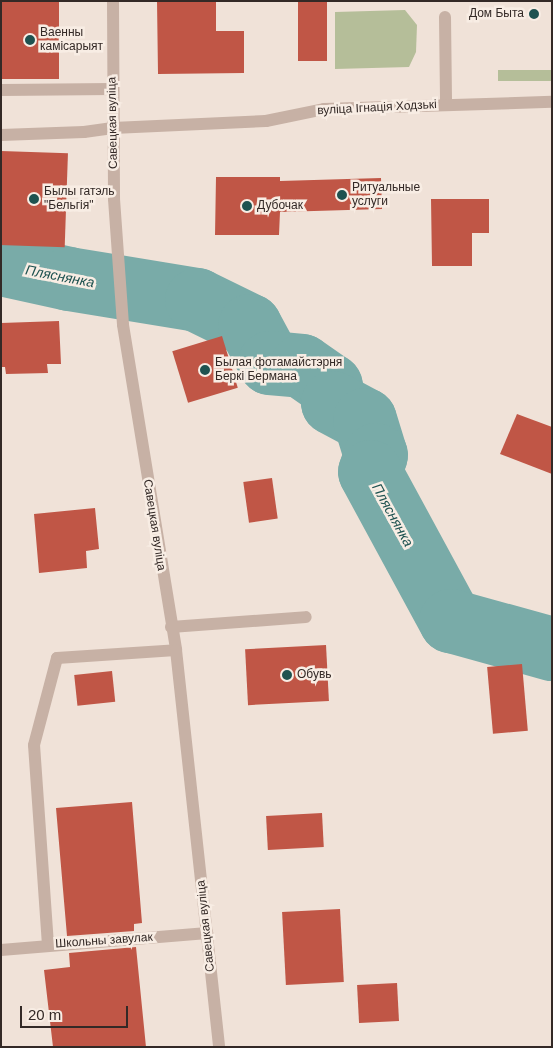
<!DOCTYPE html>
<html>
<head>
<meta charset="utf-8">
<style>
  body { margin:0 }
  #map { position:relative; width:553px; height:1048px; overflow:hidden; background:#f0e2d8; font-family:Helvetica,sans-serif }
  div>[style] { position:absolute }
  .green>* { inset:0; background:#b5be99; transform-origin:0 0 }
  .river>* { height:64px; margin:-32px; padding:0 32px; transform-origin:32px; border-radius:32px; background:#79aba8 }
  .building>* { inset:0; background:#c05646; transform-origin:0 0 }
  .lane>* { height:12px; margin:-6px; padding:0 6px; transform-origin:6px; border-radius:6px; background:#c7b1a5 }
  .street>* { height:12px; margin:-6px; padding:0 6px; transform-origin:6px; border-radius:6px; background:#c7b1a5 }
  .dots>* { width:14px; height:14px; translate:-50% -50%; box-sizing:border-box; border:2px solid #f8ede4; border-radius:50% }
  span { translate:-50% -50%; white-space:nowrap; text-align:center; line-height:1.15; -webkit-text-stroke:5px #f8ede4; paint-order:stroke }
  .poi-label { font-size:12px; color:#332926 }
  .right { translate:-100% -50%; text-align:right }
  .left { translate:0 -50%; text-align:left }
  .street-label { font-size:12px; color:#332926 }
  .water-label { font-size:14px; color:#1e5250; font-style:italic }
  .frame { position:absolute; inset:0; border:2px solid #332926; pointer-events:none }
  .scale { position:absolute; left:20px; top:1006px; width:108px; height:22px; box-sizing:border-box; border:2px solid #332926; border-top:0; padding-left:6px; font-size:15px; line-height:18px; white-space:nowrap; color:#332926; -webkit-text-stroke:4px #f8ede4; paint-order:stroke }
</style>
</head>
<body>
<div id="map">
  <div class="green">
    <i style="clip-path:polygon(405px 10px,417px 25px,416px 52px,409px 67px,335px 69px,335px 12px)"></i>
    <i style="left:552px;top:70px;width:11px;height:54px;rotate:90deg"></i>
  </div>
  <div class="river">
    <i style="left:1px;top:264px;width:70px;rotate:12.4deg"></i>
    <i style="left:69px;top:279px;width:130px;rotate:9.3deg"></i>
    <i style="left:197px;top:300px;width:59px;rotate:26.1deg"></i>
    <i style="left:250px;top:326px;width:42px;rotate:61.6deg"></i>
    <i style="left:270px;top:363px;width:32px;rotate:5deg"></i>
    <i style="left:302px;top:366px;width:35px;rotate:35deg"></i>
    <i style="left:331px;top:386px;width:17px;rotate:83deg"></i>
    <i style="left:333px;top:403px;width:36px;rotate:28deg"></i>
    <i style="left:365px;top:420px;width:37px;rotate:73deg"></i>
    <i style="left:376px;top:455px;width:18px;rotate:109deg"></i>
    <i style="left:370px;top:472px;width:170px;rotate:61.5deg"></i>
    <i style="left:451px;top:621px;width:105px;rotate:15.5deg"></i>
  </div>
  <div class="building">
    <i style="left:1px;top:1px;width:58px;height:78px"></i>
    <i style="clip-path:polygon(157px 1px,216px 1px,216px 31px,244px 31px,244px 73px,158px 74px)"></i>
    <i style="left:298px;top:1px;width:29px;height:60px"></i>
    <i style="left:1px;top:151px;width:67px;height:94px;rotate:2deg"></i>
    <i style="clip-path:polygon(216px 177px,280px 177px,280px 181px,381px 178px,382px 209px,280px 212px,279px 235px,215px 235px)"></i>
    <i style="clip-path:polygon(431px 199px,489px 199px,489px 233px,472px 233px,472px 266px,432px 266px)"></i>
    <i style="clip-path:polygon(59px 321px,61px 364px,47px 364px,48px 373px,6px 374px,5px 367px,1px 367px,1px 323px)"></i>
    <i style="left:222px;top:336px;width:54px;height:52px;rotate:73deg"></i>
    <i style="clip-path:polygon(517px 414px,552px 427px,552px 474px,500px 454px)"></i>
    <i style="left:272px;top:478px;width:41px;height:29px;rotate:82deg"></i>
    <i style="clip-path:polygon(95px 508px,99px 549px,86px 551px,87px 568px,39px 573px,34px 514px)"></i>
    <i style="left:326px;top:645px;width:56px;height:81px;rotate:87deg"></i>
    <i style="left:522px;top:664px;width:67px;height:35px;rotate:85deg"></i>
    <i style="left:112px;top:671px;width:31px;height:38px;rotate:84deg"></i>
    <i style="clip-path:polygon(132px 802px,142px 923px,134px 924px,134px 931px,67px 936px,56px 808px)"></i>
    <i style="left:322px;top:813px;width:34px;height:56px;rotate:87deg"></i>
    <i style="left:340px;top:909px;width:73px;height:58px;rotate:87deg"></i>
    <i style="clip-path:polygon(136px 947px,146px 1047px,53px 1047px,44px 970px,70px 967px,69px 953px)"></i>
    <i style="left:397px;top:983px;width:38px;height:40px;rotate:87deg"></i>
  </div>
  <div class="lane">
    <i style="left:445px;top:17px;width:87px;rotate:89.3deg"></i>
    <i style="left:1px;top:90px;width:112px;rotate:-0.5deg"></i>
    <i style="left:1px;top:135px;width:83px;rotate:-2.1deg"></i>
    <i style="left:84px;top:132px;width:29px;rotate:-8deg"></i>
    <i style="left:171px;top:627px;width:135px;rotate:-4.2deg"></i>
    <i style="left:48px;top:945px;width:200px;rotate:-94deg"></i>
    <i style="left:34px;top:745px;width:90px;rotate:-75.2deg"></i>
    <i style="left:57px;top:658px;width:119px;rotate:-3.8deg"></i>
  </div>
  <div class="street">
    <i style="left:113px;top:1px;width:198px;rotate:89.7deg"></i>
    <i style="left:114px;top:199px;width:126px;rotate:85.9deg"></i>
    <i style="left:123px;top:325px;width:329px;rotate:80.7deg"></i>
    <i style="left:176px;top:650px;width:399px;rotate:83.8deg"></i>
    <i style="left:113px;top:128px;width:153px;rotate:-2.6deg"></i>
    <i style="left:266px;top:121px;width:59px;rotate:-11.7deg"></i>
    <i style="left:324px;top:109px;width:228px;rotate:-1.8deg"></i>
    <i style="left:1px;top:950px;width:207px;rotate:-4.7deg"></i>
  </div>
  <div class="dots">
    <i style="left:534px;top:14px;background:#1e5250"></i>
    <i style="left:30px;top:40px;background:#1e5250"></i>
    <i style="left:342px;top:195px;background:#1e5250"></i>
    <i style="left:34px;top:199px;background:#1e5250"></i>
    <i style="left:247px;top:206px;background:#1e5250"></i>
    <i style="left:205px;top:370px;background:#1e5250"></i>
    <i style="left:287px;top:675px;background:#1e5250"></i>
  </div>
  <div class="poi-label">
    <span class="right" style="left:524px;top:14px">Дом Быта</span>
    <span class="left" style="left:40px;top:40px">Ваенны<br>камісарыят</span>
    <span class="left" style="left:352px;top:195px">Ритуальные<br>услуги</span>
    <span class="left" style="left:44px;top:199px">Былы гатэль<br>"Бельгія"</span>
    <span class="left" style="left:257px;top:206px">Дубочак</span>
    <span class="left" style="left:215px;top:370px">Былая фотамайстэрня<br>Беркі Бермана</span>
    <span class="left" style="left:297px;top:675px">Обувь</span>
  </div>
  <div class="street-label">
    <span style="left:377px;top:108px;rotate:-3deg">вуліца Ігнація Ходзькі</span>
    <span style="left:113px;top:123px;rotate:-91deg">Савецкая вуліца</span>
    <span style="left:154px;top:525px;rotate:81deg">Савецкая вуліца</span>
    <span style="left:206px;top:926px;rotate:-96deg">Савецкая вуліца</span>
    <span style="left:104px;top:941px;rotate:-4deg">Школьны завулак</span>
  </div>
  <div class="water-label">
    <span style="left:60px;top:276px;rotate:11deg">Пляснянка</span>
    <span style="left:393px;top:515px;rotate:61deg">Пляснянка</span>
  </div>
  <div class="frame"></div>
  <div class="scale">20 m</div>
</div>
</body>
</html>
